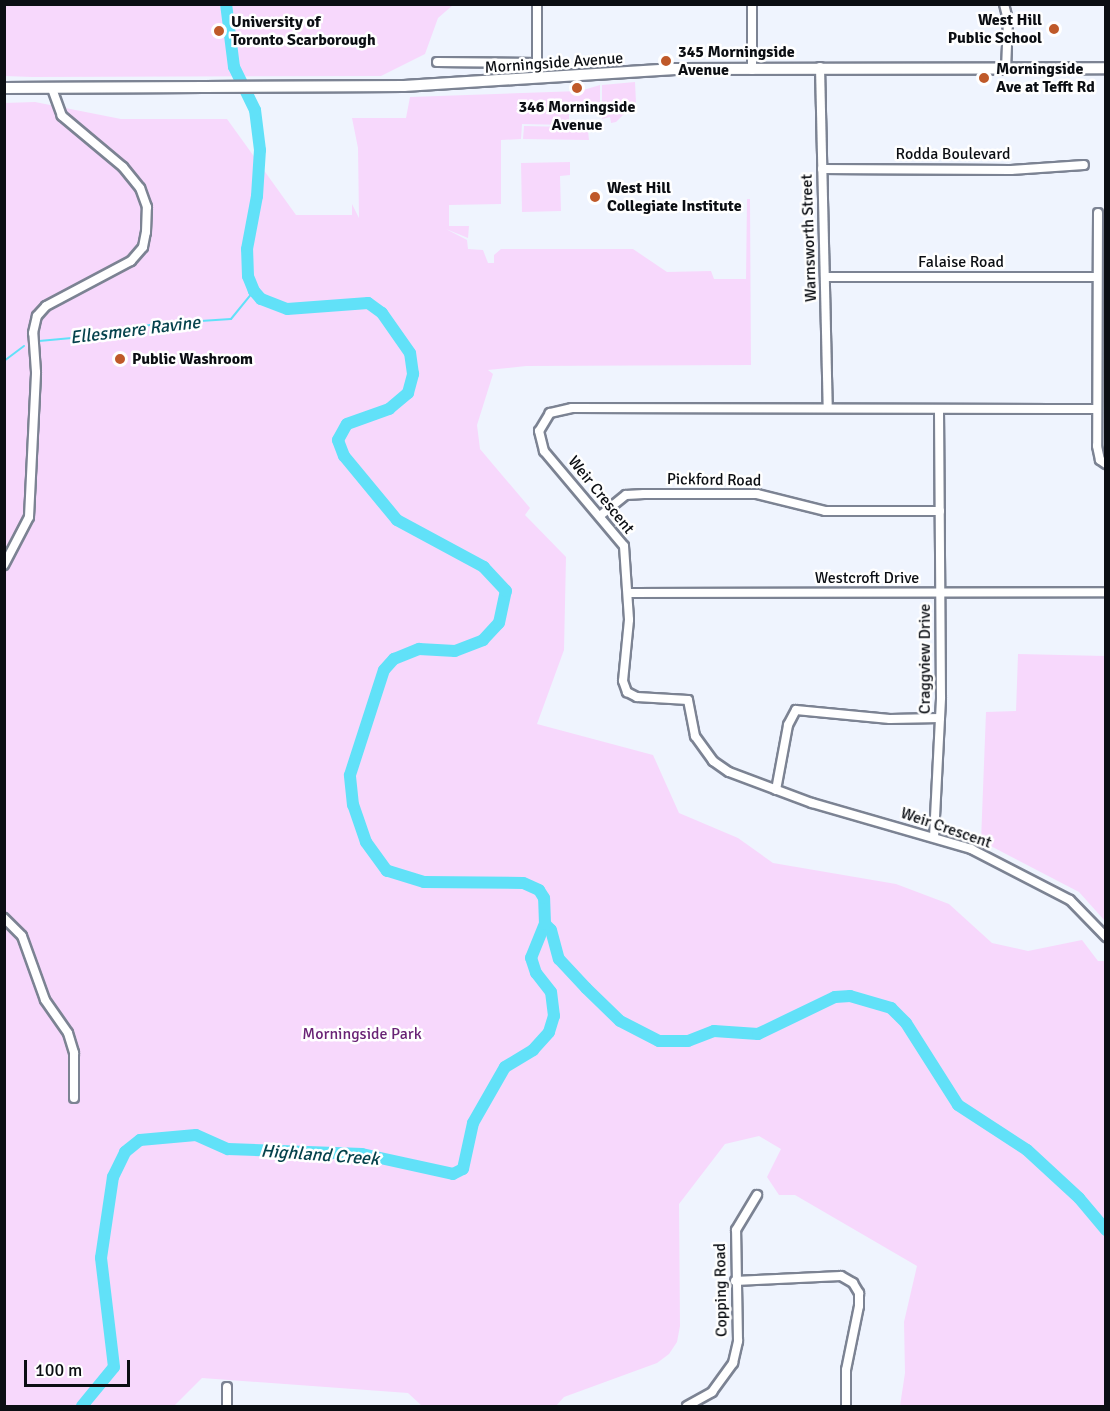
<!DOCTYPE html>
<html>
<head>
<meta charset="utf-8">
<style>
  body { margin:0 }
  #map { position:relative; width:1110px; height:1411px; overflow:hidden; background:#eff4fe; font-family:Signika,sans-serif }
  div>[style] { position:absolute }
  .green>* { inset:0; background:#f7d8fc }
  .stream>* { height:2px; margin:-1px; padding:0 1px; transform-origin:1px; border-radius:1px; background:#61e1f8 }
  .river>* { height:12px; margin:-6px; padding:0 6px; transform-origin:6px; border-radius:6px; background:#61e1f8 }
  .roads { filter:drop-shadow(2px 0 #7c8393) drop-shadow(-2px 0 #7c8393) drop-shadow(0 2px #7c8393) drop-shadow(0 -2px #7c8393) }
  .minor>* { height:8px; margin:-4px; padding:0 4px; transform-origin:4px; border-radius:4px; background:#fff }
  .major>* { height:10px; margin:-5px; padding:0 5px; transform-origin:5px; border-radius:5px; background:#fff }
  .dots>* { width:16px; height:16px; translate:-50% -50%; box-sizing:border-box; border:3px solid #fff; border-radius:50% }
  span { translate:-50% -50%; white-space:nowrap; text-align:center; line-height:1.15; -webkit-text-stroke:5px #fff; paint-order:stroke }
  .poi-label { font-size:16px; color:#0b0e13; font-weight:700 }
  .right { translate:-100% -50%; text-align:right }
  .left { translate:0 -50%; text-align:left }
  .street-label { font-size:16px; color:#0b0e13 }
  .park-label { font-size:16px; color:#692375 }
  .water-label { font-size:18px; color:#05424c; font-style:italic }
  .frame { position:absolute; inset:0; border:6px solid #0b0e13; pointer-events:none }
  .scale { position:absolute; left:24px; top:1360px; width:106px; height:27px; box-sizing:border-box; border:3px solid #0b0e13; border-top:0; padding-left:8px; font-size:18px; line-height:21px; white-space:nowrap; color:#0b0e13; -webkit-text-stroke:4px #fff; paint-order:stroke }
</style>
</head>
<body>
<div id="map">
  <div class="green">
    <i style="clip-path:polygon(4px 5px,5px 4px,453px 5px,438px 18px,425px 54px,381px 76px,32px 77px,5px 76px)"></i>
    <i style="clip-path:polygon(635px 82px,636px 102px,616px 122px,611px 123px,610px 117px,602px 119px,602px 85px)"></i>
    <i style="clip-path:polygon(600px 85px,600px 102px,564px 103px,569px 106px,569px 125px,522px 124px,521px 139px,501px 140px,501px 204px,449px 205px,449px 226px,469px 226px,468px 238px,446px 229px,467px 240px,468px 249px,483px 250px,488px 263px,494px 263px,494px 255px,501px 249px,633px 249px,667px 272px,711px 271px,714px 279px,746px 279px,747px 199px,750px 199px,751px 365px,526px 366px,488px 370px,493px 374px,477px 425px,480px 449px,530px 508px,525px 515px,566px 557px,564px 650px,537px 724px,653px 755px,679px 813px,738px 838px,773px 863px,896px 884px,949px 904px,992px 943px,1028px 951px,1082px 940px,1098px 961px,1105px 961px,1105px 1406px,900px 1406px,905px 1373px,904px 1322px,917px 1266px,795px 1195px,779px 1195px,767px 1177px,781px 1149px,759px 1136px,725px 1144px,679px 1204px,680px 1326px,677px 1342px,669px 1354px,657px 1363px,564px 1397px,556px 1406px,422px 1406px,408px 1393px,202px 1378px,174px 1406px,5px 1406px,4px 103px,35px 102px,121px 119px,227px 119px,296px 215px,352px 215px,352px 204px,359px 218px,358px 148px,352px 118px,406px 118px,410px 97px,580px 91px)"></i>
    <i style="clip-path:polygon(524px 126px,569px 127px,569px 131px,588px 131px,589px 140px,523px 139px)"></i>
    <i style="clip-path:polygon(570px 162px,570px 175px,560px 176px,561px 211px,522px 212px,521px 163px)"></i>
    <i style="clip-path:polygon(1018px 654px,1105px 656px,1105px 921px,1079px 892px,981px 841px,986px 712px,1016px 711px)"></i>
  </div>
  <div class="stream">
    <i style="left:39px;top:341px;width:55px;rotate:-5.2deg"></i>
    <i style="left:94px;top:336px;width:62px;rotate:-11.1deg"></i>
    <i style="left:155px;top:324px;width:76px;rotate:-3.8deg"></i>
    <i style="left:231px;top:319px;width:36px;rotate:-51deg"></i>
    <i style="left:4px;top:361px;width:25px;rotate:-37deg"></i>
  </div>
  <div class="river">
    <i style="left:545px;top:924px;width:8px;rotate:45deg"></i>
    <i style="left:551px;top:930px;width:30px;rotate:75deg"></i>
    <i style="left:559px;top:959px;width:40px;rotate:47deg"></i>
    <i style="left:586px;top:988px;width:47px;rotate:44.1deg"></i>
    <i style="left:620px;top:1021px;width:44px;rotate:27.1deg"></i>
    <i style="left:659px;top:1041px;width:29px"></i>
    <i style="left:688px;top:1041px;width:28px;rotate:-21deg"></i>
    <i style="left:714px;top:1031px;width:44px;rotate:3.9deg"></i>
    <i style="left:758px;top:1034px;width:85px;rotate:-25.7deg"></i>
    <i style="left:835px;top:997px;width:15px;rotate:-4deg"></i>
    <i style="left:850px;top:996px;width:43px;rotate:16.3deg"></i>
    <i style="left:891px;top:1008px;width:21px;rotate:45deg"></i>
    <i style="left:906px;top:1023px;width:97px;rotate:57.6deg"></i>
    <i style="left:958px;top:1105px;width:82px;rotate:33.1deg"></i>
    <i style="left:1027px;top:1150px;width:71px;rotate:42.7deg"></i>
    <i style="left:1079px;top:1198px;width:42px;rotate:49.8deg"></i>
    <i style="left:82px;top:1406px;width:50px;rotate:-50.6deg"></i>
    <i style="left:114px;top:1367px;width:110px;rotate:-96.8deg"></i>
    <i style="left:101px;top:1258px;width:82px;rotate:-81.6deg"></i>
    <i style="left:113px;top:1177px;width:28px;rotate:-64deg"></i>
    <i style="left:125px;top:1152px;width:19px;rotate:-39deg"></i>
    <i style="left:140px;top:1140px;width:56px;rotate:-5.1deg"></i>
    <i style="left:196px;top:1135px;width:35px;rotate:24deg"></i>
    <i style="left:228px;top:1149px;width:134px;rotate:2.1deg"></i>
    <i style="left:362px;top:1154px;width:93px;rotate:12.4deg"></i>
    <i style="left:453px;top:1174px;width:11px;rotate:-27deg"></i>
    <i style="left:463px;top:1169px;width:47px;rotate:-77.7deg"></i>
    <i style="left:473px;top:1123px;width:64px;rotate:-60.3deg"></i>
    <i style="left:505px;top:1067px;width:33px;rotate:-31deg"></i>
    <i style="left:533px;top:1050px;width:24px;rotate:-48deg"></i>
    <i style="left:549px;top:1032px;width:17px;rotate:-73deg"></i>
    <i style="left:554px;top:1016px;width:24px;rotate:-97deg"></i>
    <i style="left:551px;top:992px;width:24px;rotate:-128deg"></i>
    <i style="left:536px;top:973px;width:16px;rotate:-108deg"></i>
    <i style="left:531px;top:958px;width:37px;rotate:-68deg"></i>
    <i style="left:545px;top:924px;width:26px;rotate:-92deg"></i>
    <i style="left:544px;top:898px;width:9px;rotate:-122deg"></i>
    <i style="left:539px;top:890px;width:17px;rotate:-156deg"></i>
    <i style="left:523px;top:883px;width:99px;rotate:-179.4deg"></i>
    <i style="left:424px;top:882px;width:39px;rotate:-163deg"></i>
    <i style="left:387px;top:871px;width:36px;rotate:-126deg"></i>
    <i style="left:366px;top:842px;width:39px;rotate:-109deg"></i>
    <i style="left:353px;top:805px;width:30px;rotate:-96deg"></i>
    <i style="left:350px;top:775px;width:110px;rotate:-72.1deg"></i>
    <i style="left:384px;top:670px;width:15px;rotate:-48deg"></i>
    <i style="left:394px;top:659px;width:27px;rotate:-22deg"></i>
    <i style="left:419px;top:649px;width:36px;rotate:3deg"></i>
    <i style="left:455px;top:651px;width:30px;rotate:-21deg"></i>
    <i style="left:483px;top:640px;width:23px;rotate:-47deg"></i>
    <i style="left:499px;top:623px;width:33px;rotate:-78deg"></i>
    <i style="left:506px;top:591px;width:33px;rotate:-133deg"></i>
    <i style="left:484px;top:567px;width:99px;rotate:-151.6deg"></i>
    <i style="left:397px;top:520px;width:83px;rotate:-129.6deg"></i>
    <i style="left:344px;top:456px;width:17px;rotate:-111deg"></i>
    <i style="left:338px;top:440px;width:18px;rotate:-61deg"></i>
    <i style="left:347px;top:424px;width:45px;rotate:-19.7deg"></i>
    <i style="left:389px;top:409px;width:25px;rotate:-40deg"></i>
    <i style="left:408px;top:393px;width:20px;rotate:-75deg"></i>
    <i style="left:413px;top:374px;width:21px;rotate:-98deg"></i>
    <i style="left:410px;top:353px;width:49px;rotate:-125deg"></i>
    <i style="left:382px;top:313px;width:17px;rotate:-144deg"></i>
    <i style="left:368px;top:303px;width:81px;rotate:175.8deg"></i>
    <i style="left:287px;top:309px;width:28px;rotate:-159deg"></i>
    <i style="left:261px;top:299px;width:11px;rotate:-131deg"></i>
    <i style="left:254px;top:291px;width:16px;rotate:-112deg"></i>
    <i style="left:248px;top:276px;width:27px;rotate:-92deg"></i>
    <i style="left:247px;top:249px;width:54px;rotate:-79.3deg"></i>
    <i style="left:257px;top:196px;width:46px;rotate:-86.3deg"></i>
    <i style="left:260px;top:150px;width:40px;rotate:-97.1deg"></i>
    <i style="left:255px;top:110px;width:48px;rotate:-116deg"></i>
    <i style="left:234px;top:67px;width:64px;rotate:-97.2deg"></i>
  </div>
  <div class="roads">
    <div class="minor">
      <i style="left:1004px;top:4px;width:16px;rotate:76deg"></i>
      <i style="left:1008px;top:20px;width:49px;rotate:92.3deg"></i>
      <i style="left:437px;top:62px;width:100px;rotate:0.6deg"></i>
      <i style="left:537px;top:63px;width:59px;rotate:-90deg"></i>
      <i style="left:820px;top:67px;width:340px;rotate:88.7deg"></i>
      <i style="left:752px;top:70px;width:66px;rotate:-90deg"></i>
      <i style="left:822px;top:169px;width:189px;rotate:0.3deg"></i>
      <i style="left:1011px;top:170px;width:73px;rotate:-3.9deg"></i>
      <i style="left:1098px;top:213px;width:233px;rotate:90.2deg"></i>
      <i style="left:1097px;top:446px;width:14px;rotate:78deg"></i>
      <i style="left:1100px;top:460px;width:7px;rotate:34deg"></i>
      <i style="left:825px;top:277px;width:272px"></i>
      <i style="left:1097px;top:409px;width:525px;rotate:-179.89deg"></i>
      <i style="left:572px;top:408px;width:23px;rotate:167deg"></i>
      <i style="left:550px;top:413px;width:21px;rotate:121deg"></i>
      <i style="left:539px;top:431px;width:21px;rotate:76deg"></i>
      <i style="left:544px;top:451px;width:124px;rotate:49.9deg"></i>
      <i style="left:624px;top:546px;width:74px;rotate:86.1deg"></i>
      <i style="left:629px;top:620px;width:61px;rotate:95.6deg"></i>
      <i style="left:623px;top:681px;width:12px;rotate:70deg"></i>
      <i style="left:627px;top:692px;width:11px;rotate:27deg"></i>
      <i style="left:637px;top:697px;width:51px;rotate:3.4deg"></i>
      <i style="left:688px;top:700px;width:37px;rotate:79deg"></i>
      <i style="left:695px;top:736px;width:31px;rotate:54deg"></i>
      <i style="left:713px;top:761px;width:19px;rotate:35deg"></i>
      <i style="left:729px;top:772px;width:89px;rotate:20.5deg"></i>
      <i style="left:812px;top:803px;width:166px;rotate:16.1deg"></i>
      <i style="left:971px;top:849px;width:111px;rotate:27.3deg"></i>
      <i style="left:1070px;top:900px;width:52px;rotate:45.8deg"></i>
      <i style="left:601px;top:515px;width:32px;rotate:-39deg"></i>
      <i style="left:626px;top:495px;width:18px;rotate:-3deg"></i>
      <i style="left:644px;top:494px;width:113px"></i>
      <i style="left:757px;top:494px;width:70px;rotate:14deg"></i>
      <i style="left:825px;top:511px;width:115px"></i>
      <i style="left:4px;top:565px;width:54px;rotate:-62.5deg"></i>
      <i style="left:29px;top:517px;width:145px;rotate:-87.2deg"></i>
      <i style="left:36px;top:372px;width:39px;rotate:-94deg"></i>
      <i style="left:33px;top:333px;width:17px;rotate:-77deg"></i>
      <i style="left:37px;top:316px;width:13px;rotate:-48deg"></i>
      <i style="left:46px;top:306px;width:96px;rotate:-27.9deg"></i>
      <i style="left:131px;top:261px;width:18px;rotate:-49deg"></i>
      <i style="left:143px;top:247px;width:15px;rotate:-79deg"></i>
      <i style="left:146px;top:232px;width:25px;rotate:-88deg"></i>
      <i style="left:147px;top:207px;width:20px;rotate:-110deg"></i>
      <i style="left:140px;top:188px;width:27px;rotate:-129deg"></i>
      <i style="left:123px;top:167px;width:80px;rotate:-140.1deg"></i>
      <i style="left:62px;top:116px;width:30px;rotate:-110deg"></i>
      <i style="left:628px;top:593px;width:478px;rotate:-0.1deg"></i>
      <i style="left:776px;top:790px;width:66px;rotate:-79.5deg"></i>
      <i style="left:788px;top:725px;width:17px;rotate:-62deg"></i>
      <i style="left:796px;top:710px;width:94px;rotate:5.5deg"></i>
      <i style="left:890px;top:719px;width:50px;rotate:-1.1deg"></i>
      <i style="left:934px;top:837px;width:140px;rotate:-87.1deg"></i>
      <i style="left:941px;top:697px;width:288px;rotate:-90.4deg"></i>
      <i style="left:4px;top:918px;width:25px;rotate:45deg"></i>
      <i style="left:22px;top:936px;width:68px;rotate:70.2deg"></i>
      <i style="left:45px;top:1000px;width:40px;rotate:55.1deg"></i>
      <i style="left:68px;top:1033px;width:21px;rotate:73deg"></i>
      <i style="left:74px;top:1053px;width:45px;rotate:90deg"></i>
      <i style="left:735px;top:1281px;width:106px;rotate:-2.7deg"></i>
      <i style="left:841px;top:1276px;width:14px;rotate:30deg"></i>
      <i style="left:853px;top:1283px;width:12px;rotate:59deg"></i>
      <i style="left:859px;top:1293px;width:13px;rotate:90deg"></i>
      <i style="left:859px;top:1306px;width:65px;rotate:101.5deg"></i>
      <i style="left:846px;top:1370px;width:36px;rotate:90deg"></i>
      <i style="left:227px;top:1406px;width:19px;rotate:-90deg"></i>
      <i style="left:687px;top:1406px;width:29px;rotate:-29deg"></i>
      <i style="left:712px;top:1392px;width:36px;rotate:-54deg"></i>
      <i style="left:733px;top:1363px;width:23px;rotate:-77deg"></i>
      <i style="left:738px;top:1341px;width:111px;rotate:-91deg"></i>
      <i style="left:736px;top:1230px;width:41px;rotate:-59deg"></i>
    </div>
    <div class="major">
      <i style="left:4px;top:88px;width:400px;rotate:-0.3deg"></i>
      <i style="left:404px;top:86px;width:272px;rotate:-3.6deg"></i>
      <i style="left:675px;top:69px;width:431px;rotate:-0.1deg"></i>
    </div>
  </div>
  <div class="dots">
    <i style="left:1054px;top:29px;background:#bf5929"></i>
    <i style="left:219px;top:31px;background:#bf5929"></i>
    <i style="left:666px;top:61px;background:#bf5929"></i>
    <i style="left:984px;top:78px;background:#bf5929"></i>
    <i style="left:577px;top:88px;background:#bf5929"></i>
    <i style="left:595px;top:197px;background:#bf5929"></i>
    <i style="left:120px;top:359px;background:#bf5929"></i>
  </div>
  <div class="poi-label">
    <span class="right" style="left:1042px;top:29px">West Hill<br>Public School</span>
    <span class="left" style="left:231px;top:31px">University of<br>Toronto Scarborough</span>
    <span class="left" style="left:678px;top:61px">345 Morningside<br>Avenue</span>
    <span class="left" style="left:996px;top:78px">Morningside<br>Ave at Tefft Rd</span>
    <span style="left:577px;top:116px">346 Morningside<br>Avenue</span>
    <span class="left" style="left:607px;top:197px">West Hill<br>Collegiate Institute</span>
    <span class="left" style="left:132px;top:359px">Public Washroom</span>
  </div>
  <div class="street-label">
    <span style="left:554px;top:63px;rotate:-4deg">Morningside Avenue</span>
    <span style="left:953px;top:154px">Rodda Boulevard</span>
    <span style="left:809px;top:238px;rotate:-92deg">Warnsworth Street</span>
    <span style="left:961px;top:262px">Falaise Road</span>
    <span style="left:714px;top:480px;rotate:1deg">Pickford Road</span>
    <span style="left:601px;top:495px;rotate:51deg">Weir Crescent</span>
    <span style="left:867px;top:578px">Westcroft Drive</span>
    <span style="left:925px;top:659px;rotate:-90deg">Craggview Drive</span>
    <span style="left:946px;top:828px;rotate:19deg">Weir Crescent</span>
    <span style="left:721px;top:1290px;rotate:-91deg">Copping Road</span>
  </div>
  <div class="park-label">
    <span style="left:362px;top:1034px">Morningside Park</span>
  </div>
  <div class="water-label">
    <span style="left:135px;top:330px;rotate:-7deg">Ellesmere Ravine</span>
    <span style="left:320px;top:1155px;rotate:4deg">Highland Creek</span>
  </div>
  <div class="frame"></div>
  <div class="scale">100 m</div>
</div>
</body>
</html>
